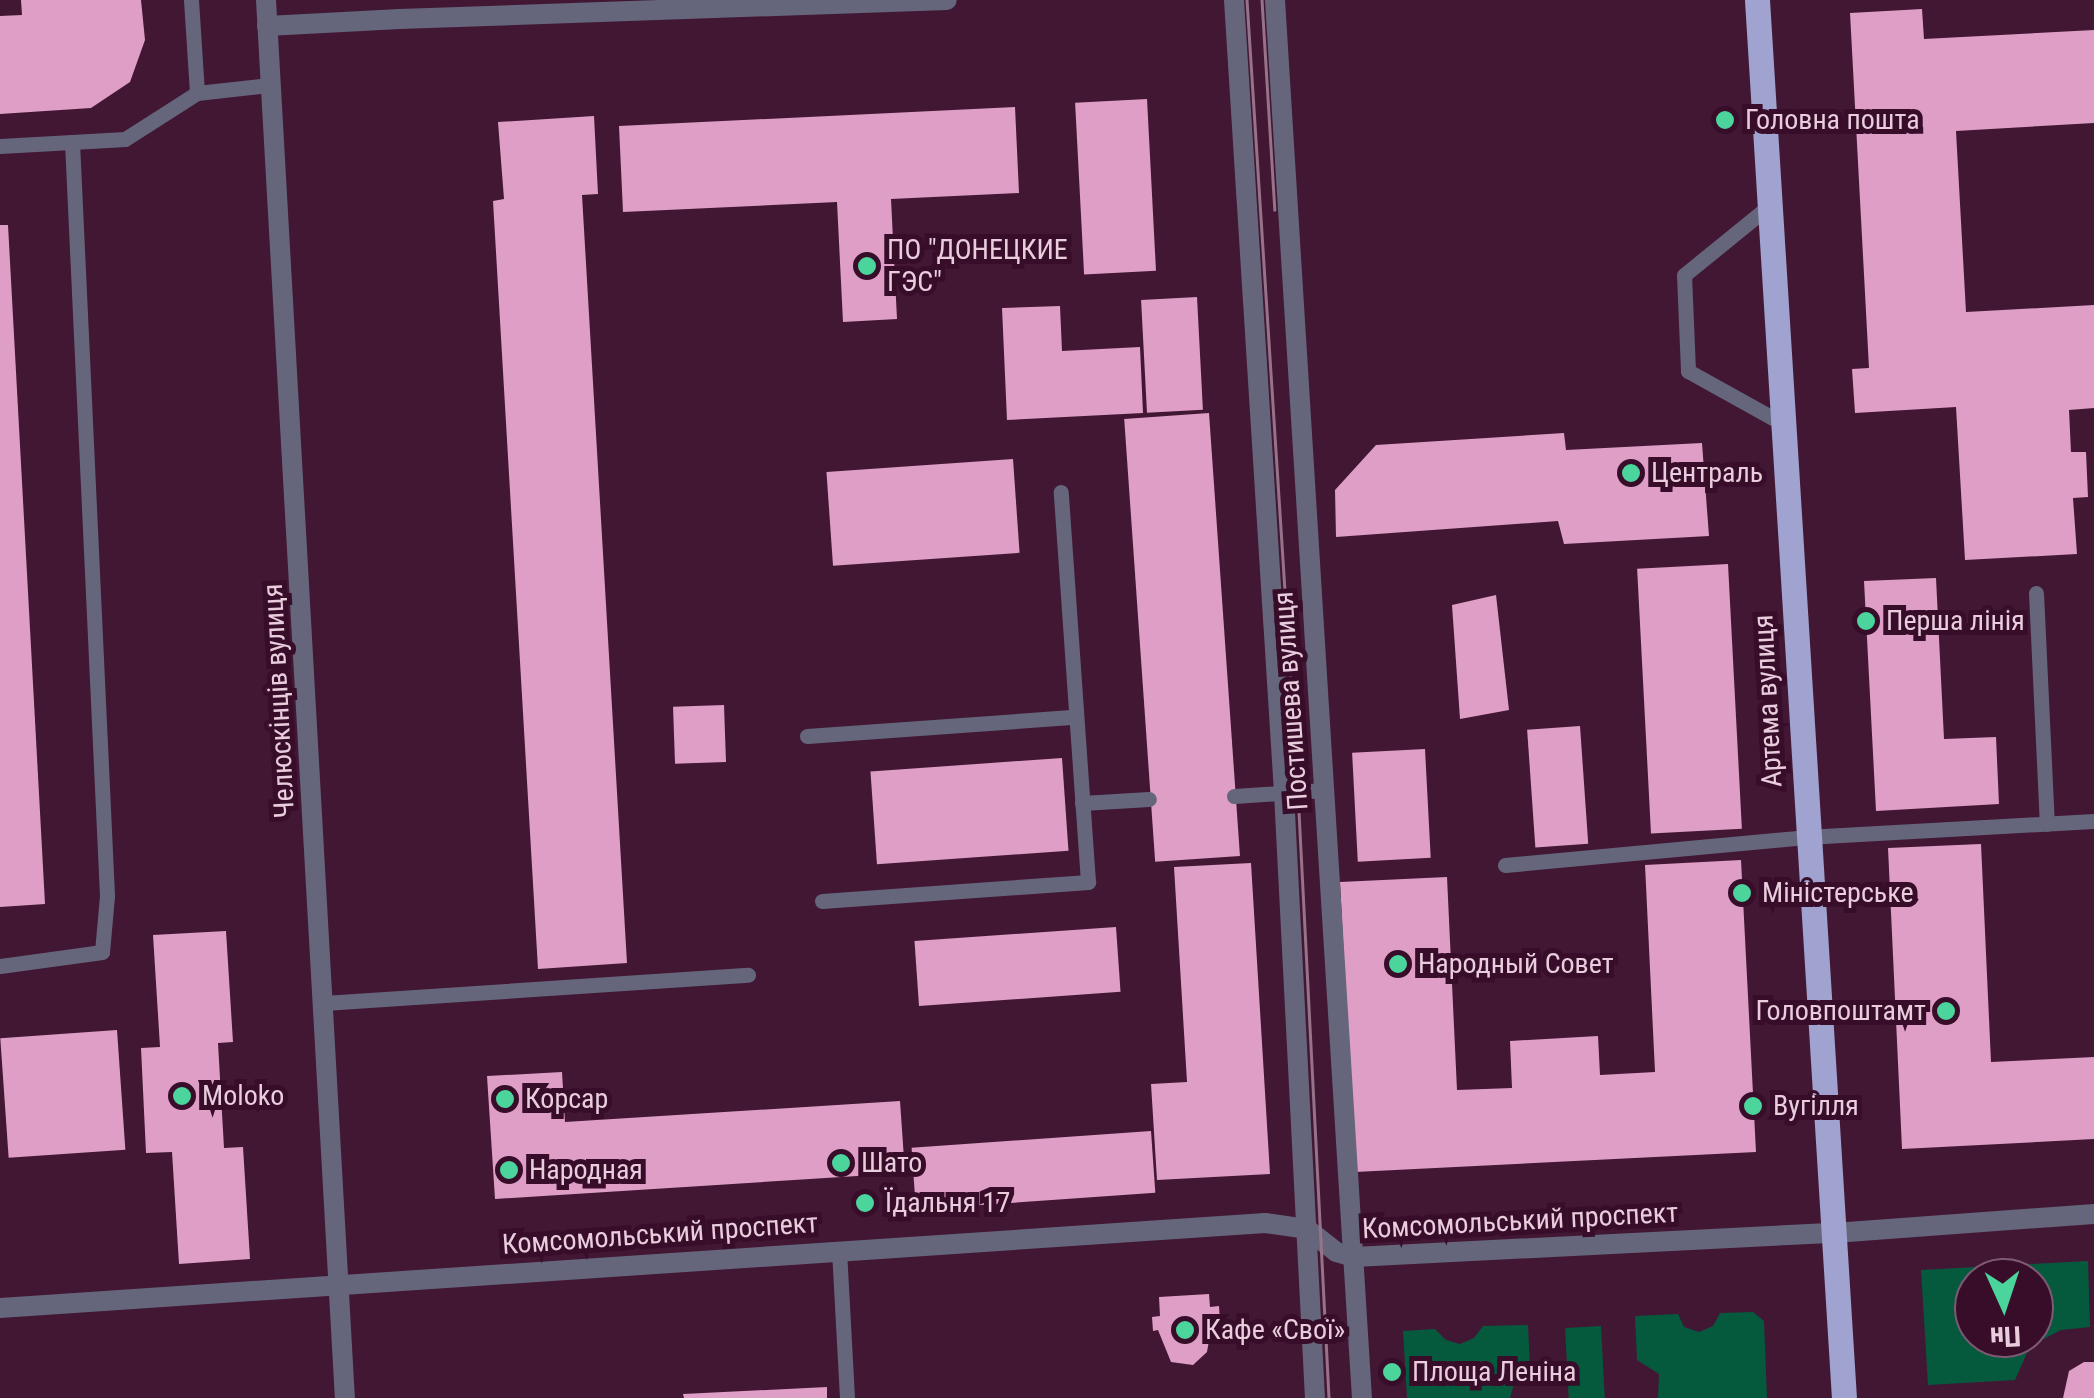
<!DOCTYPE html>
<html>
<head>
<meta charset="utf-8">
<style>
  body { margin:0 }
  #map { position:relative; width:2094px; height:1398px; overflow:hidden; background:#421734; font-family:"Roboto Condensed",sans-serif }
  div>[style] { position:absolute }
  .green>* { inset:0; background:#055a3d; transform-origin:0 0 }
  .building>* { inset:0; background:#df9ec6; transform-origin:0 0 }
  .service>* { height:15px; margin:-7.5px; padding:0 7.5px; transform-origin:7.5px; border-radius:7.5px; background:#65667c }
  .pedestrian>* { height:20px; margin:-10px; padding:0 10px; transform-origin:10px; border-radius:10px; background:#65667c }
  .minor>* { height:20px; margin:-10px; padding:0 10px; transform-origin:10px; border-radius:10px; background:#65667c }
  .tertiary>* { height:20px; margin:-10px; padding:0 10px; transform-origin:10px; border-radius:10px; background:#65667c }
  .primary>* { height:25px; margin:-12.5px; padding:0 12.5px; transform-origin:12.5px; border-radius:12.5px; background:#a0a3d0 }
  .tram>* { height:2.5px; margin:-1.25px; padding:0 1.25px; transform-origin:1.25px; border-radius:1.25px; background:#967389 }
  .dots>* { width:28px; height:28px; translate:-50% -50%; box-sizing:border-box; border:5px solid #370d2a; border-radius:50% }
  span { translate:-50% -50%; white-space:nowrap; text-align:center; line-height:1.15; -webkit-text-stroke:10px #370d2a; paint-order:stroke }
  .poi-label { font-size:28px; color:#e9cddd }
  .left { translate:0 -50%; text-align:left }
  .right { translate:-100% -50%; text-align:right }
  .street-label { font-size:28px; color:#e9cddd }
  .north { position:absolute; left:1954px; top:1258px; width:100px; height:100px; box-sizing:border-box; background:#370d2a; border:2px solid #7e5a72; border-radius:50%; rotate:177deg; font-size:28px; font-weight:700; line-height:40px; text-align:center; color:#e9cddd }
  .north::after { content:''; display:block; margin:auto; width:35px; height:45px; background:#4bd49b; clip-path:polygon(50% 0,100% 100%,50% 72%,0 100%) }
</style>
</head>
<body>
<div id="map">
  <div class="green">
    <i style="clip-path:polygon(evenodd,2088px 1261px,2090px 1327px,2061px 1330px,2030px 1346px,2015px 1380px,1928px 1385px,1921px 1270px,2088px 1261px,1974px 1278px,2034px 1278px,2034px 1338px,1974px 1338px,1974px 1278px)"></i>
    <i style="clip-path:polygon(1753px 1312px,1764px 1321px,1767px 1398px,1658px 1398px,1659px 1374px,1637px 1360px,1635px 1316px,1678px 1314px,1684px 1327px,1699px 1332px,1713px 1326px,1720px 1313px)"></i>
    <i style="clip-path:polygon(1528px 1325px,1530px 1369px,1515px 1380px,1510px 1398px,1407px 1398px,1403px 1331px,1435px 1329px,1446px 1340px,1460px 1344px,1474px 1338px,1483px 1326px)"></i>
    <i style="left:1601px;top:1326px;width:72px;height:36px;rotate:87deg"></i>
  </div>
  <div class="building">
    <i style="clip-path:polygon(21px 0,141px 0,145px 40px,130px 82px,91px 108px,0 114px,0 16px,22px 15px)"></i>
    <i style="clip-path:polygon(1922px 9px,1924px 39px,2094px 30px,2094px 123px,1956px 131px,1966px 312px,2094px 305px,2094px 408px,2069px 410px,2071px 452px,2086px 452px,2088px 497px,2073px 498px,2077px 554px,1965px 560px,1956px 407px,1855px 413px,1852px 369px,1869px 368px,1850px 13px)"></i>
    <i style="left:1147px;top:99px;width:172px;height:72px;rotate:87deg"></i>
    <i style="clip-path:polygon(1015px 107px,1019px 193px,891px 199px,897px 319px,843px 322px,837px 202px,623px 212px,619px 126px)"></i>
    <i style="clip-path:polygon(594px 116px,598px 194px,582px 195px,627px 963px,538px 969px,493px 201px,504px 199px,498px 122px)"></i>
    <i style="clip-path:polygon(0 225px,8px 225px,45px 904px,0 907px)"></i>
    <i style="left:1197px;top:297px;width:113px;height:56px;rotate:87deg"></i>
    <i style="clip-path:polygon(1060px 306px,1062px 351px,1140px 347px,1143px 413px,1007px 420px,1002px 308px)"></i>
    <i style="left:1209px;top:413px;width:444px;height:85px;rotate:86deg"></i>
    <i style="clip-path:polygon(1564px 433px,1566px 450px,1702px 443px,1709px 536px,1564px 544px,1558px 521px,1336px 537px,1335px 490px,1376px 445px)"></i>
    <i style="left:1013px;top:459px;width:94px;height:187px;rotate:86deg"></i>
    <i style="left:1728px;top:564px;width:265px;height:91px;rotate:87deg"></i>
    <i style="clip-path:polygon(1936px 578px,1944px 739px,1996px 737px,1999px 804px,1876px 811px,1864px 581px)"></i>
    <i style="clip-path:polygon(1496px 595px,1509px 710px,1460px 719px,1452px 605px)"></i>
    <i style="left:724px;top:705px;width:57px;height:51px;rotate:88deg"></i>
    <i style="left:1580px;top:726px;width:118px;height:53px;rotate:86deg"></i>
    <i style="left:1425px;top:749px;width:109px;height:73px;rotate:87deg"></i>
    <i style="left:1062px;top:758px;width:93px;height:192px;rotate:86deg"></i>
    <i style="clip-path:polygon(1981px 844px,1991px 1062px,2094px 1057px,2094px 1139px,1902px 1149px,1888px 848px)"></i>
    <i style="clip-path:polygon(1741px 860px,1756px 1152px,1355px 1172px,1340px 882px,1447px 877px,1457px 1090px,1512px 1088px,1510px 1041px,1598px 1036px,1600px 1075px,1655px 1072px,1645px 865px)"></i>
    <i style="clip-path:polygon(1251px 863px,1270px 1174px,1157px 1180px,1151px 1084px,1187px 1082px,1174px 867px)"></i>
    <i style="left:1116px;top:927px;width:65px;height:202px;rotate:86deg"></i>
    <i style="clip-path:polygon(226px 931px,233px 1042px,218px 1043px,224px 1148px,243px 1147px,250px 1259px,179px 1264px,172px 1152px,146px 1153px,141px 1048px,160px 1047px,153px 935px)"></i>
    <i style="left:117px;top:1030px;width:120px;height:117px;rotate:86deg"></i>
    <i style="clip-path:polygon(562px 1072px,565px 1122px,900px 1101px,905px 1173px,495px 1199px,487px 1076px)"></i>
    <i style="left:1151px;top:1131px;width:62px;height:240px;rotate:86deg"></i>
    <i style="clip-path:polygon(1209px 1294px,1210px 1307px,1219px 1306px,1220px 1322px,1212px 1323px,1207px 1352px,1193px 1365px,1171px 1362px,1158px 1330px,1153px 1331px,1152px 1317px,1160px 1316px,1159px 1297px)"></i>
    <i style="clip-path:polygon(2084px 1362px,2094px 1362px,2094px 1398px,2063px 1398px,2069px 1371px)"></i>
    <i style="clip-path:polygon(827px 1387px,827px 1398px,684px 1398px,683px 1394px)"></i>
  </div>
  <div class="service">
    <i style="left:191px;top:0;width:93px;rotate:86.3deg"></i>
    <i style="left:197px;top:93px;width:73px;rotate:-6.3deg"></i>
    <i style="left:72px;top:142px;width:53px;rotate:-3.2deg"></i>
    <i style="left:125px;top:139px;width:85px;rotate:-32.6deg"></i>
    <i style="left:0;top:146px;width:72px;rotate:-3.2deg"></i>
    <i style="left:72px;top:142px;width:755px;rotate:87.34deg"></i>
    <i style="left:107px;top:896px;width:56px;rotate:95.1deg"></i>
    <i style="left:102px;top:952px;width:103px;rotate:172.2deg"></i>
    <i style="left:1769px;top:206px;width:109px;rotate:140.9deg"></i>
    <i style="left:1684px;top:275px;width:96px;rotate:87.6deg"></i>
    <i style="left:1688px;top:371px;width:107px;rotate:29deg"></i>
    <i style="left:2036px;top:593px;width:231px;rotate:87.3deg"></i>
    <i style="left:807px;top:736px;width:268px;rotate:-4.1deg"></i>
    <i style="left:1234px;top:796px;width:90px;rotate:-3.8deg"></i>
    <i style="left:1082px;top:803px;width:67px;rotate:-3.4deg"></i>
    <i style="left:1505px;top:865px;width:302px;rotate:-5.3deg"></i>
    <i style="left:1806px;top:837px;width:288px;rotate:-3.2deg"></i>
    <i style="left:822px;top:901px;width:267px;rotate:-4.1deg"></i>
    <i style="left:1088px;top:882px;width:391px;rotate:-94deg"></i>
    <i style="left:324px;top:1003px;width:425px;rotate:-3.8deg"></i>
    <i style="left:839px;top:1250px;width:148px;rotate:86.9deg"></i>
  </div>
  <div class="pedestrian">
    <i style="left:400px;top:19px;width:547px;rotate:-1.99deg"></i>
  </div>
  <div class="minor">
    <i style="left:1834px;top:1233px;width:261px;rotate:-4.2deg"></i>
  </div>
  <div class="tertiary">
    <i style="left:266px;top:0;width:1400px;rotate:86.77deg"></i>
    <i style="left:1234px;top:0;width:795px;rotate:86.39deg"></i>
    <i style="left:1284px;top:793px;width:606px;rotate:87.07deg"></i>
    <i style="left:1275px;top:0;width:1401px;rotate:86.44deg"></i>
    <i style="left:267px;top:26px;width:133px;rotate:-3deg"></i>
    <i style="left:0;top:1308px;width:1268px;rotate:-3.84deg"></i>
    <i style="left:1265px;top:1223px;width:42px;rotate:8.1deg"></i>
    <i style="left:1307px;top:1229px;width:37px;rotate:38deg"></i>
    <i style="left:1336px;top:1252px;width:19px;rotate:16deg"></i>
    <i style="left:1354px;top:1257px;width:481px;rotate:-2.9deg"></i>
  </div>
  <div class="primary">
    <i style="left:1757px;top:0;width:1401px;rotate:86.44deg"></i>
  </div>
  <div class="tram">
    <i style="left:1247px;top:0;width:794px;rotate:86.32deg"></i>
    <i style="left:1298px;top:792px;width:607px;rotate:87.07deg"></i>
    <i style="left:1262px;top:0;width:210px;rotate:86.5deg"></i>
  </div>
  <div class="dots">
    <i style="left:1725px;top:120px;background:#4bd49b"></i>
    <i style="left:867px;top:266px;background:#4bd49b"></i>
    <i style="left:1631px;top:473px;background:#4bd49b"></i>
    <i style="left:1866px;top:621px;background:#4bd49b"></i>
    <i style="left:1742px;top:893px;background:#4bd49b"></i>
    <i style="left:1398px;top:964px;background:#4bd49b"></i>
    <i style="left:1946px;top:1011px;background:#4bd49b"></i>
    <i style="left:182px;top:1096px;background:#4bd49b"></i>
    <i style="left:505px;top:1099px;background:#4bd49b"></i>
    <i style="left:1753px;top:1106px;background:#4bd49b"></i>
    <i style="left:841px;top:1163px;background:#4bd49b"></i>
    <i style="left:509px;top:1170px;background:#4bd49b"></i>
    <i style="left:865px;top:1203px;background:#4bd49b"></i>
    <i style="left:1185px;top:1330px;background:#4bd49b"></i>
    <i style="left:1392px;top:1372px;background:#4bd49b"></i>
  </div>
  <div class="poi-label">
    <span class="left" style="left:1745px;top:120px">Головна пошта</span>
    <span class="left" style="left:887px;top:266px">ПО "ДОНЕЦКИЕ<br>ГЭС"</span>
    <span class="left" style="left:1651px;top:473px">Централь</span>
    <span class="left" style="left:1886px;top:621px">Перша лінія</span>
    <span class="left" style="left:1762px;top:893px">Міністерське</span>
    <span class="left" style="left:1418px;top:964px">Народный Совет</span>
    <span class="right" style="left:1926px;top:1011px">Головпоштамт</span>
    <span class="left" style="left:202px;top:1096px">Moloko</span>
    <span class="left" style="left:525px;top:1099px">Корсар</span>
    <span class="left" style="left:1773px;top:1106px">Вугілля</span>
    <span class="left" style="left:861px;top:1163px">Шато</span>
    <span class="left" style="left:529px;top:1170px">Народная</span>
    <span class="left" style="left:885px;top:1203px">Їдальня 17</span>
    <span class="left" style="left:1205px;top:1330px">Кафе «Свої»</span>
    <span class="left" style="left:1412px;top:1372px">Площа Леніна</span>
  </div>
  <div class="street-label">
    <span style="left:279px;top:701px;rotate:-93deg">Челюскінців вулиця</span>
    <span style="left:1291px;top:701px;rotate:-94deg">Постишева вулиця</span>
    <span style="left:1768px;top:701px;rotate:-93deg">Артема вулиця</span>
    <span style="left:1520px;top:1221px;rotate:-3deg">Комсомольський проспект</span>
    <span style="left:660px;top:1234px;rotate:-4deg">Комсомольський проспект</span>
  </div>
  <div class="north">Пн</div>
</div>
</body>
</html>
